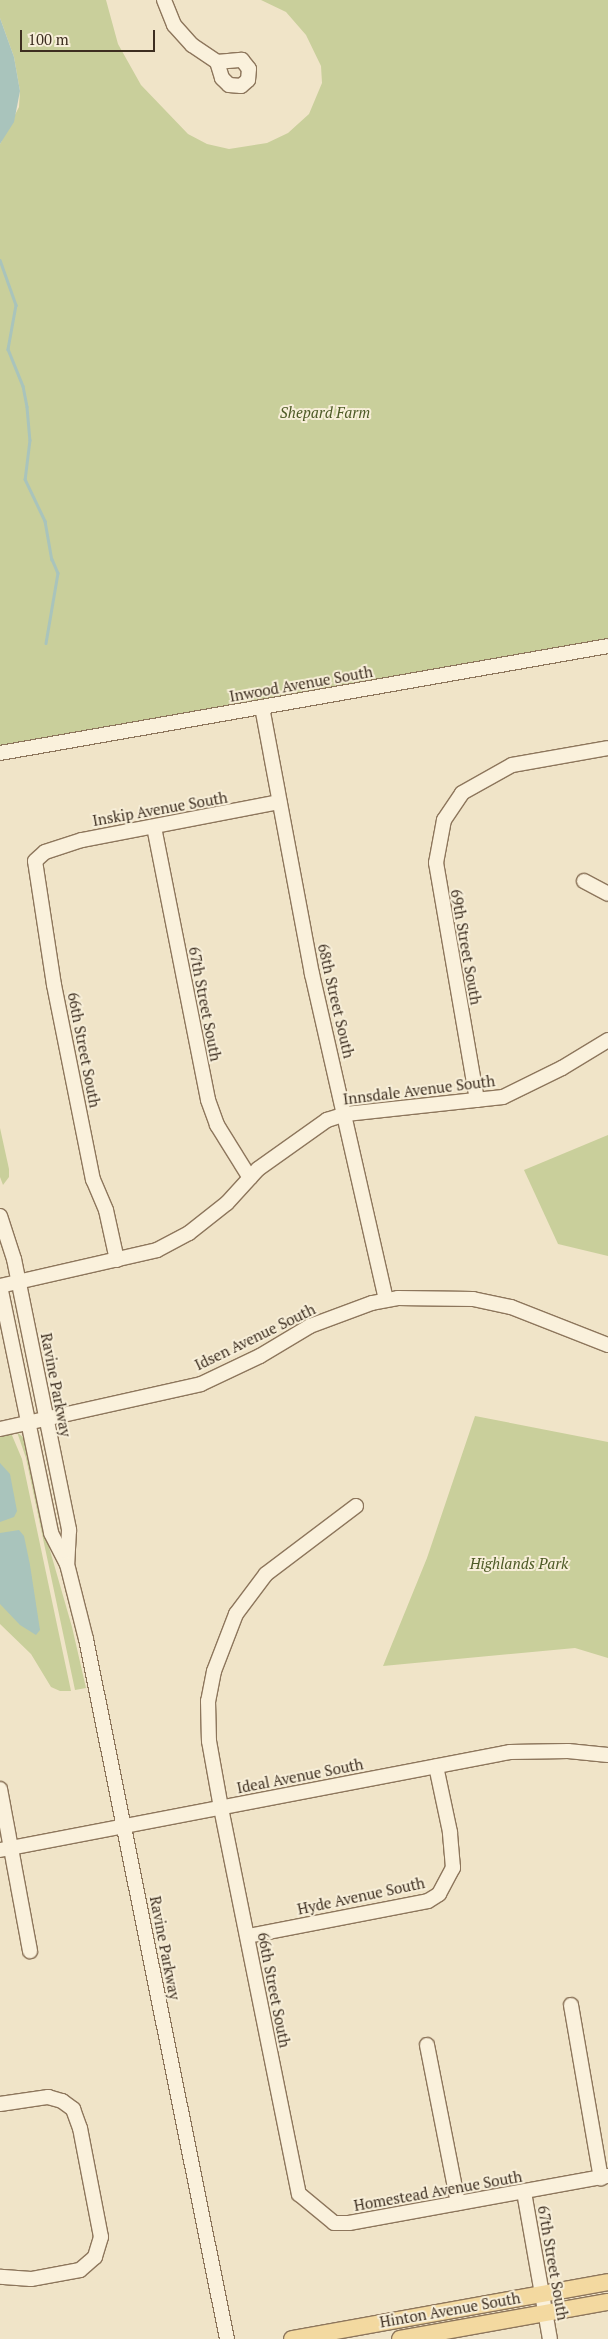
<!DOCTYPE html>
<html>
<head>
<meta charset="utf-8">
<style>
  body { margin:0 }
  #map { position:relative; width:608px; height:2339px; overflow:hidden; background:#f0e4c8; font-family:"PT Serif",serif }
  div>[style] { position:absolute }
  .green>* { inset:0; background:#c9cf9b }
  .water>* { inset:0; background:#a9c4bc }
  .stream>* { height:2.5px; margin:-1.25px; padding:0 1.25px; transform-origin:1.25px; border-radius:1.25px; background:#a9c4bc }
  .roads { filter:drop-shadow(1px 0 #8d765c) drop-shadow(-1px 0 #8d765c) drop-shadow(0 1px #8d765c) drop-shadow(0 -1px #8d765c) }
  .minor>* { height:14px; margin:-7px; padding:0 7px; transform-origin:7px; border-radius:7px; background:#faf1dc }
  .major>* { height:16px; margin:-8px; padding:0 8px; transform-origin:8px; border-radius:8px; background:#f3d9a0 }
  span { translate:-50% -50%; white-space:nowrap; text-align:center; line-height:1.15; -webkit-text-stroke:4px #f7eed8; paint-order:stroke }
  .park-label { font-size:15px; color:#4d5a26; font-style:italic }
  .street-label { font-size:15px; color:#3d2e20 }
  .scale { position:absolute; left:20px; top:30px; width:135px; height:22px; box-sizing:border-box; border:2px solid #3d2e20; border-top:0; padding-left:6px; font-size:15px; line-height:18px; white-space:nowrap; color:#3d2e20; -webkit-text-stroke:4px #f7eed8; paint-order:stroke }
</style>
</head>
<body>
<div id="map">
  <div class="green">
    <i style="clip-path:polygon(0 0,106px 0,118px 44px,141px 85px,188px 134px,207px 144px,229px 149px,267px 143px,288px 133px,309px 114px,322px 83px,321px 66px,306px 35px,286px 12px,261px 0,608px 0,608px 641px,0 748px,0 144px,19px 107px,20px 91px,14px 57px,0 18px)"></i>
    <i style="clip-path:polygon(0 1128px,9px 1169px,9px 1177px,3px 1185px,0 1177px)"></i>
    <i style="clip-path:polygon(608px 1135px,608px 1256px,558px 1244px,524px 1170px)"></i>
    <i style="clip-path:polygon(475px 1416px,608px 1442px,608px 1658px,575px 1648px,383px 1666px,427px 1558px)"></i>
    <i style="clip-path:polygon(17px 1432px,25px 1439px,43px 1526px,72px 1627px,86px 1688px,75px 1690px,26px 1458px)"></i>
    <i style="clip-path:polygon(11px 1433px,22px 1459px,71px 1691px,60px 1691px,51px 1687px,31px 1654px,0 1624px,0 1435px)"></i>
  </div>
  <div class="water">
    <i style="clip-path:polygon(0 18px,14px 57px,20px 91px,14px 122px,0 144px)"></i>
    <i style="clip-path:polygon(0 1463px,10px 1474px,17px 1511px,14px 1517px,0 1522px)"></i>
    <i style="clip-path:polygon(19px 1530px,24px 1536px,30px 1565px,40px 1630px,36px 1635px,20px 1625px,0 1604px,0 1533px)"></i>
  </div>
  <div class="stream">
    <i style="left:0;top:260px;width:48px;rotate:70.4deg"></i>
    <i style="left:16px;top:305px;width:45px;rotate:100.3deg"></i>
    <i style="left:8px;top:349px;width:40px;rotate:68deg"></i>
    <i style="left:23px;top:386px;width:21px;rotate:79deg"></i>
    <i style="left:27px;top:407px;width:33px;rotate:85deg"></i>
    <i style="left:30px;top:440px;width:39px;rotate:97deg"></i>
    <i style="left:25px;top:479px;width:47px;rotate:64.5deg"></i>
    <i style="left:45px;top:521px;width:39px;rotate:80deg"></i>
    <i style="left:52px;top:559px;width:15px;rotate:67deg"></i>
    <i style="left:58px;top:573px;width:71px;rotate:99.7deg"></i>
  </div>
  <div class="roads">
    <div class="minor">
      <i style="left:164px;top:0;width:27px;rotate:68deg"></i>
      <i style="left:174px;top:25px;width:27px;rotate:48deg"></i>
      <i style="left:192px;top:45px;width:30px;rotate:34deg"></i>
      <i style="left:217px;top:62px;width:25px;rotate:-5deg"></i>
      <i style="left:242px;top:60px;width:11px;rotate:52deg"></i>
      <i style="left:249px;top:69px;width:11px;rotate:95deg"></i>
      <i style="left:248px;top:80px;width:9px;rotate:139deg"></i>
      <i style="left:241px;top:86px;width:12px;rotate:-175deg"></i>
      <i style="left:229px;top:85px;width:10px;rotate:-135deg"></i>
      <i style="left:222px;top:78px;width:17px;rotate:-107deg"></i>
      <i style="left:262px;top:707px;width:272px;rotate:79.4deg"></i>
      <i style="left:312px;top:974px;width:334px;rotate:77.2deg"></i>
      <i style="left:0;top:753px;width:617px;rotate:-9.98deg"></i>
      <i style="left:154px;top:827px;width:278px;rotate:78.8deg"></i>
      <i style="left:208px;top:1100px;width:27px;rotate:70deg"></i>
      <i style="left:217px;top:1125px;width:62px;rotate:58.1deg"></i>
      <i style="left:584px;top:881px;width:27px;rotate:28deg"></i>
      <i style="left:477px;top:1100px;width:241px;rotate:-99.8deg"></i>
      <i style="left:436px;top:863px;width:44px;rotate:-79.5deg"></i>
      <i style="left:444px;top:820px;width:32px;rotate:-56deg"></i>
      <i style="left:462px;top:793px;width:57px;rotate:-29.2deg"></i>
      <i style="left:512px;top:765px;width:97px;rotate:-10deg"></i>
      <i style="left:0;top:1216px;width:45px;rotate:72deg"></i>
      <i style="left:14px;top:1259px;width:277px;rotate:78.5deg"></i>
      <i style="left:69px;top:1530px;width:33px;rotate:93deg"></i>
      <i style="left:117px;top:1260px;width:51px;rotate:-102.4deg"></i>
      <i style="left:106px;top:1210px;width:33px;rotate:-113deg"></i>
      <i style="left:93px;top:1180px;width:199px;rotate:-101.3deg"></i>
      <i style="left:54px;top:985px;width:125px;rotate:-98.7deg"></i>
      <i style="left:35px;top:861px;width:13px;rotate:-42deg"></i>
      <i style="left:45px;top:852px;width:39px;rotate:-18deg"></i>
      <i style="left:82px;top:840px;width:201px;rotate:-10.9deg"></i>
      <i style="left:0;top:1286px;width:252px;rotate:78.3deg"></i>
      <i style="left:51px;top:1533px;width:35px;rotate:63deg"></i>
      <i style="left:67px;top:1564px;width:77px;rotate:75.8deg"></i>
      <i style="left:86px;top:1639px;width:714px;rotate:78.61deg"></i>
      <i style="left:0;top:1286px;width:161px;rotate:-12.9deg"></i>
      <i style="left:157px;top:1250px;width:36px;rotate:-28deg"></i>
      <i style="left:189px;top:1233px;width:48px;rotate:-38.3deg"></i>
      <i style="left:227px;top:1203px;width:46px;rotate:-47.6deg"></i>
      <i style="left:258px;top:1169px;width:85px;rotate:-35.4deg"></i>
      <i style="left:327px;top:1120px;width:20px;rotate:-18deg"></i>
      <i style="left:346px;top:1114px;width:158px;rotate:-6.2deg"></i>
      <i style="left:503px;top:1097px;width:66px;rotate:-26.2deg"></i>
      <i style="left:562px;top:1068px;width:54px;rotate:-31.3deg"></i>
      <i style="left:0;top:1429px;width:206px;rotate:-12.6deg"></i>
      <i style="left:201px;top:1384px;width:65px;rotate:-25.4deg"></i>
      <i style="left:260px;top:1356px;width:58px;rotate:-31deg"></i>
      <i style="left:310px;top:1326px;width:66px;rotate:-20.4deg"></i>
      <i style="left:372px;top:1303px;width:26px;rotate:-11deg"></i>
      <i style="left:398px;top:1298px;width:75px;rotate:0.8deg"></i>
      <i style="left:473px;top:1299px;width:39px;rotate:12deg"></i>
      <i style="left:511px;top:1307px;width:104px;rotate:21.4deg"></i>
      <i style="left:356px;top:1506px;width:113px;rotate:142.9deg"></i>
      <i style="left:266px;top:1574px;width:50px;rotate:126.9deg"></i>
      <i style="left:236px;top:1614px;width:61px;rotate:111.1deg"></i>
      <i style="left:214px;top:1671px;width:31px;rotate:101deg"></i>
      <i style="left:208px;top:1701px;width:40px;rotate:88.6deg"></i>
      <i style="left:209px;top:1741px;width:68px;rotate:79.8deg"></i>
      <i style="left:221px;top:1808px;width:394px;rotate:78.6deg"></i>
      <i style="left:299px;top:2194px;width:45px;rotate:39.6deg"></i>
      <i style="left:334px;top:2223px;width:15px"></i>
      <i style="left:349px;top:2223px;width:263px;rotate:-10.3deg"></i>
      <i style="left:0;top:1789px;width:165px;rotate:79.5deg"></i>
      <i style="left:0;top:1850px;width:519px;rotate:-10.88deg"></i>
      <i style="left:510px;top:1752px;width:58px;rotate:-1deg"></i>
      <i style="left:568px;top:1751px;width:40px;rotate:5.7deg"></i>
      <i style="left:248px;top:1936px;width:183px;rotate:-11deg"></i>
      <i style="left:428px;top:1901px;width:13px;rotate:-32deg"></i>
      <i style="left:439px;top:1894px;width:30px;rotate:-62deg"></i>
      <i style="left:453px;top:1868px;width:36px;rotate:-95deg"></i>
      <i style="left:450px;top:1832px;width:67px;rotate:-102deg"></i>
      <i style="left:571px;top:2005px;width:176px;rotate:80.2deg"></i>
      <i style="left:427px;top:2045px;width:161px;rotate:78.9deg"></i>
      <i style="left:0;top:2104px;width:49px;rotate:-8.3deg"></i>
      <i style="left:48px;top:2097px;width:15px;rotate:16deg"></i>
      <i style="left:62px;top:2101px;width:14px;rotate:36deg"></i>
      <i style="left:73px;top:2109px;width:20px;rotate:70deg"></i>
      <i style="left:80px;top:2128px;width:111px;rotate:79.1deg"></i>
      <i style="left:101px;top:2237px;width:21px;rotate:107deg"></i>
      <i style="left:95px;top:2257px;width:20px;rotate:139deg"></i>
      <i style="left:80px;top:2270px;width:50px;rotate:169.6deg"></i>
      <i style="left:31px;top:2279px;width:31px;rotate:-176deg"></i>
      <i style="left:524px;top:2192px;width:149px;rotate:80deg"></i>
    </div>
    <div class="major">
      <i style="left:292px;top:2339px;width:321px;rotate:-10.2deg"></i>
      <i style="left:400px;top:2339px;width:211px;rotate:-10.1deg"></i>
    </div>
  </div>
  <div class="park-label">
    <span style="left:325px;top:413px">Shepard Farm</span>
    <span style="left:519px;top:1564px">Highlands Park</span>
  </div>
  <div class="street-label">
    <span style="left:301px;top:684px;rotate:-10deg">Inwood Avenue South</span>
    <span style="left:160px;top:809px;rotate:-10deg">Inskip Avenue South</span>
    <span style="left:466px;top:947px;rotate:80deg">69th Street South</span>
    <span style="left:336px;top:1001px;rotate:77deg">68th Street South</span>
    <span style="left:205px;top:1004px;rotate:79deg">67th Street South</span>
    <span style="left:84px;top:1050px;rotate:79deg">66th Street South</span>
    <span style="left:419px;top:1090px;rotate:-7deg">Innsdale Avenue South</span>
    <span style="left:255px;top:1337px;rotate:-26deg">Idsen Avenue South</span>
    <span style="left:56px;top:1385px;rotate:79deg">Ravine Parkway</span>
    <span style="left:300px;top:1776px;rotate:-11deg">Ideal Avenue South</span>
    <span style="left:361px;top:1896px;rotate:-12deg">Hyde Avenue South</span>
    <span style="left:165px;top:1948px;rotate:79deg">Ravine Parkway</span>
    <span style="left:274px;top:1990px;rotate:79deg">66th Street South</span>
    <span style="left:438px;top:2191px;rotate:-10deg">Homestead Avenue South</span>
    <span style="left:553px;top:2263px;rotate:80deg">67th Street South</span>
    <span style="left:450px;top:2310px;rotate:-10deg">Hinton Avenue South</span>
  </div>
  <div class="scale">100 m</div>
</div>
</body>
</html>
